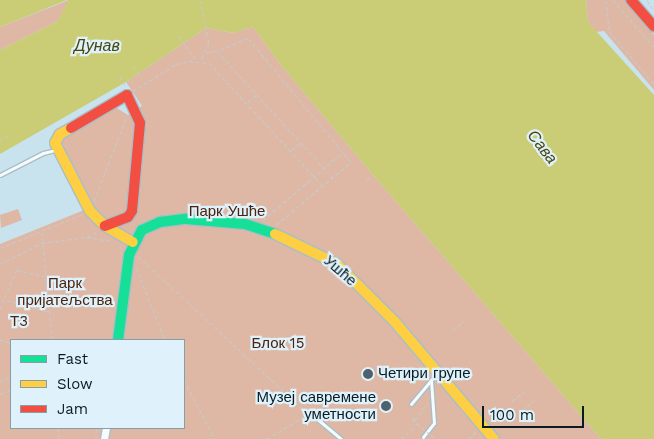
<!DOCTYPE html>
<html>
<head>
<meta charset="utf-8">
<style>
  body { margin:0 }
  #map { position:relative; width:654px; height:439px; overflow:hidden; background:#c9e3ee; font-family:"Work Sans",sans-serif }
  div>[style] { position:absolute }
  .green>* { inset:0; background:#deb8a5 }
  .water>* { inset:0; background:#cacd75 }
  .path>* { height:1px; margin-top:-0.5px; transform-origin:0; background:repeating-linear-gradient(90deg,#c4cbcf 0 4px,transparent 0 6.5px) }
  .roads { filter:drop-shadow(1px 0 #a9bec7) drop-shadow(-1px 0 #a9bec7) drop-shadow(0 1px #a9bec7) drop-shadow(0 -1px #a9bec7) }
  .lane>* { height:3px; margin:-1.5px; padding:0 1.5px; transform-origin:1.5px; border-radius:1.5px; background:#f7fbfc }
  .street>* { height:7px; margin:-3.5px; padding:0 3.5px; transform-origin:3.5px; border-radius:3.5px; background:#f7fbfc }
  .fast>* { height:10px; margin:-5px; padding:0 5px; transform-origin:5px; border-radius:5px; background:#16e098 }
  .slow>* { height:10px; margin:-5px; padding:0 5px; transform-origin:5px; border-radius:5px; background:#ffcf43 }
  .jam>* { height:10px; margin:-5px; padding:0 5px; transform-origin:5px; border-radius:5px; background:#f24e42 }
  .path-bridge>* { height:1px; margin-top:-0.5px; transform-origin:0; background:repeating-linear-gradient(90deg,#c4cbcf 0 4px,transparent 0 6.5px) }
  .dots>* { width:14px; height:14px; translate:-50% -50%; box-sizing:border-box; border:2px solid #dff1fa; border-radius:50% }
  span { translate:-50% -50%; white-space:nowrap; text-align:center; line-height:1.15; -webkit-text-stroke:4.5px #dff1fa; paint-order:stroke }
  .park-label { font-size:15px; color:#4d230d }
  .street-label { font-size:15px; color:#0a1c23 }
  .poi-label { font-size:15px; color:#0a1c23 }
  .left { translate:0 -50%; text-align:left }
  .right { translate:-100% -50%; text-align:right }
  .water-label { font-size:16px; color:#494612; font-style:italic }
  .legend { position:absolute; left:10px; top:339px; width:175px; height:90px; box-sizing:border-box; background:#dff1fa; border:1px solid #8a9ca4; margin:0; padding:6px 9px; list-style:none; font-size:15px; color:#0a1c23 }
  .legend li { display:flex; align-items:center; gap:10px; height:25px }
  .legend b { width:25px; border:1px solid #8a9ca4 }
  .scale { position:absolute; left:482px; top:406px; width:102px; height:22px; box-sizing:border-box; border:2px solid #0a1c23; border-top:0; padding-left:6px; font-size:15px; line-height:18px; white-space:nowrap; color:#0a1c23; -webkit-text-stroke:4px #dff1fa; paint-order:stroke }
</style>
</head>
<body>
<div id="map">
  <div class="green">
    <i style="clip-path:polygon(69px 0,58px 21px,0 50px,0 27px)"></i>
    <i style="clip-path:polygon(586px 0,626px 0,654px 35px,654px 90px,604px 31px,596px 32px,588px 22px)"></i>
    <i style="clip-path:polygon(evenodd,253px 27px,280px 64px,373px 175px,601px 439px,0 439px,0 244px,89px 208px,52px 146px,115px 107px,128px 115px,142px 106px,126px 82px,206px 28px,233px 33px,253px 27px,11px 340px,184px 340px,184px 428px,11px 428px,11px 340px)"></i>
    <i style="clip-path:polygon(18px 209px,22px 220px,1px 228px,0 215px)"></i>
  </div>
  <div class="water">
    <i style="clip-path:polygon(0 0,67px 0,0 27px)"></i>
    <i style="clip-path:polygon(68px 0,586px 0,588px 22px,654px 95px,654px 439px,601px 439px,373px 175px,280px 64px,253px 27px,233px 33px,206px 28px,126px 82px,0 154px,0 50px,58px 21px)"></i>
  </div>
  <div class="path">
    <i style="left:200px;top:0;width:44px;rotate:78.2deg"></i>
    <i style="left:209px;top:43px;width:19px;rotate:115deg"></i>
    <i style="left:606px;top:0;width:31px;rotate:84deg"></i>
    <i style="left:609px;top:31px;width:70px;rotate:49.7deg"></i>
    <i style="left:613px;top:0;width:62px;rotate:48.9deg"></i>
    <i style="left:647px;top:0;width:13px;rotate:58deg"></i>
    <i style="left:178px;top:35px;width:29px;rotate:54deg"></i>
    <i style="left:206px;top:53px;width:10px;rotate:-11deg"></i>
    <i style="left:133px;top:66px;width:14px;rotate:54deg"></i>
    <i style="left:120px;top:76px;width:13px;rotate:61deg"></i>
    <i style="left:133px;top:91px;width:51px;rotate:-32.1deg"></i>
    <i style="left:176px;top:64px;width:13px;rotate:-13deg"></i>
    <i style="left:189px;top:61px;width:20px;rotate:6deg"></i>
    <i style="left:209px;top:63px;width:168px;rotate:47.2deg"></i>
    <i style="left:248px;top:102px;width:11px;rotate:-41deg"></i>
    <i style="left:0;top:140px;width:11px;rotate:-27deg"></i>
    <i style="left:292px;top:150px;width:11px;rotate:-41deg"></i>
    <i style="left:367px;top:180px;width:4px;rotate:-34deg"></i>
    <i style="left:94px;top:201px;width:91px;rotate:-68.8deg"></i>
    <i style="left:263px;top:220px;width:104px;rotate:-40.3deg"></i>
    <i style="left:276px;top:225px;width:98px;rotate:-40deg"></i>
    <i style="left:351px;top:162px;width:161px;rotate:-129.7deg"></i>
    <i style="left:248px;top:38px;width:34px;rotate:157deg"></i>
    <i style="left:217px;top:51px;width:172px;rotate:47.6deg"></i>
    <i style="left:42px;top:232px;width:108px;rotate:84.7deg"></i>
    <i style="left:87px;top:237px;width:25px;rotate:9deg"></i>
    <i style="left:120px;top:245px;width:8px;rotate:83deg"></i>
    <i style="left:0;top:248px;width:90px;rotate:-22.3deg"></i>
    <i style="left:138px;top:256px;width:232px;rotate:42.9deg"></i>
    <i style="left:0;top:264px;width:47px;rotate:-26.6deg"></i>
    <i style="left:42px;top:243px;width:45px;rotate:-7.6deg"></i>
    <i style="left:87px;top:237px;width:13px;rotate:-29deg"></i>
    <i style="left:136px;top:267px;width:79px;rotate:68.3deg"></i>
    <i style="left:7px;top:300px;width:44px;rotate:15.9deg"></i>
    <i style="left:0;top:309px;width:42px;rotate:-67.7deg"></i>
    <i style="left:16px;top:270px;width:30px;rotate:12deg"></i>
    <i style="left:453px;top:331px;width:14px;rotate:-45deg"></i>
    <i style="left:0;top:340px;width:11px;rotate:15deg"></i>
    <i style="left:184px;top:380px;width:67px;rotate:62.3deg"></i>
    <i style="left:0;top:381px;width:12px;rotate:-20deg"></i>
    <i style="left:0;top:394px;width:12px;rotate:-20deg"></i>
    <i style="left:512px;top:401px;width:16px;rotate:-38deg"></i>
    <i style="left:522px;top:411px;width:15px;rotate:-42deg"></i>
    <i style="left:413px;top:418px;width:3px;rotate:45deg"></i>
    <i style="left:415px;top:420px;width:21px;rotate:-53deg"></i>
    <i style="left:412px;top:419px;width:16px;rotate:40deg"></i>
    <i style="left:58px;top:428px;width:11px;rotate:85deg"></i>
    <i style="left:431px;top:435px;width:6px;rotate:39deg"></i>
    <i style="left:96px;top:439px;width:11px;rotate:-85deg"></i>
    <i style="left:267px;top:439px;width:48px;rotate:-31.4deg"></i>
    <i style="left:308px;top:414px;width:3px;rotate:18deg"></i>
    <i style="left:401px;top:439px;width:22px;rotate:-43deg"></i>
    <i style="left:468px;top:439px;width:12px;rotate:-42deg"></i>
  </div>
  <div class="roads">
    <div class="lane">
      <i style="left:0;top:175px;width:48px;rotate:-27.1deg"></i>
      <i style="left:43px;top:153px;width:12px;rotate:-14deg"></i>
      <i style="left:411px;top:404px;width:39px;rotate:-50deg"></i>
      <i style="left:316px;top:418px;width:33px;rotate:40deg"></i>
      <i style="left:423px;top:437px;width:18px;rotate:-52deg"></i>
      <i style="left:434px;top:423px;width:43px;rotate:-94deg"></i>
    </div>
    <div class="street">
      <i style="left:104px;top:439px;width:11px;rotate:-80deg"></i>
    </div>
    <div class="fast">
      <i style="left:118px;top:340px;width:86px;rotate:-82.6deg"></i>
      <i style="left:129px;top:255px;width:28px;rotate:-63deg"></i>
      <i style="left:142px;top:230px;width:20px;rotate:-24deg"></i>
      <i style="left:160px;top:222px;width:26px;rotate:-7deg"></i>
      <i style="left:186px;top:219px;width:59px;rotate:4.8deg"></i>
      <i style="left:245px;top:224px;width:32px;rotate:18deg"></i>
    </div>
    <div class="slow">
      <i style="left:71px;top:128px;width:13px;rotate:151deg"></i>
      <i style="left:60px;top:134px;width:10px;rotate:119deg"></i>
      <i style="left:55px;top:143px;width:76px;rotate:62.8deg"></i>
      <i style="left:90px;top:211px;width:21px;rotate:45deg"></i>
      <i style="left:105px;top:226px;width:32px;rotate:30deg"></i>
      <i style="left:275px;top:234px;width:69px;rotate:25.8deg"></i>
      <i style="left:337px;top:264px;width:82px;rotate:45deg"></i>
      <i style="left:395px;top:322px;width:153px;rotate:49.8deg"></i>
    </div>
    <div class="jam">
      <i style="left:631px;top:0;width:35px;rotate:49deg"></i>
      <i style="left:71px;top:128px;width:65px;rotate:-30.5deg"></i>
      <i style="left:127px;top:95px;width:31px;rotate:65deg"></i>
      <i style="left:140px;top:123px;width:88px;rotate:95.2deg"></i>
      <i style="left:132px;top:211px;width:7px;rotate:124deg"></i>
      <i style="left:128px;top:217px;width:25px;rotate:159deg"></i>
    </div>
  </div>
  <div class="path-bridge">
    <i style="left:427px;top:432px;width:4px;rotate:34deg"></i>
  </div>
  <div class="dots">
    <i style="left:368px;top:374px;background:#4d626a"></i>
    <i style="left:386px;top:406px;background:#4d626a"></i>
  </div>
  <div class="park-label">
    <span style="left:227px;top:212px">Парк Ушће</span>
    <span style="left:65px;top:292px">Парк<br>пријатељства</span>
    <span style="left:19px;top:322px">Т3</span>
    <span style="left:278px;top:344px">Блок 15</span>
  </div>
  <div class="street-label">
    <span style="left:340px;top:271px;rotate:41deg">Ушће</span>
  </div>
  <div class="poi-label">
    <span class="left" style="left:378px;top:374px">Четири групе</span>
    <span class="right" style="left:376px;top:406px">Музеј савремене<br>уметности</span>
  </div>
  <div class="water-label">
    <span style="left:97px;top:46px">Дунав</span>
    <span style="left:542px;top:147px;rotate:52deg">Сава</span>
  </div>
  <ul class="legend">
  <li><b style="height:6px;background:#16e098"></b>Fast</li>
  <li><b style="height:6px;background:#ffcf43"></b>Slow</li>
  <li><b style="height:6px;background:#f24e42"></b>Jam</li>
  </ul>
  <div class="scale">100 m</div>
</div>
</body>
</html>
